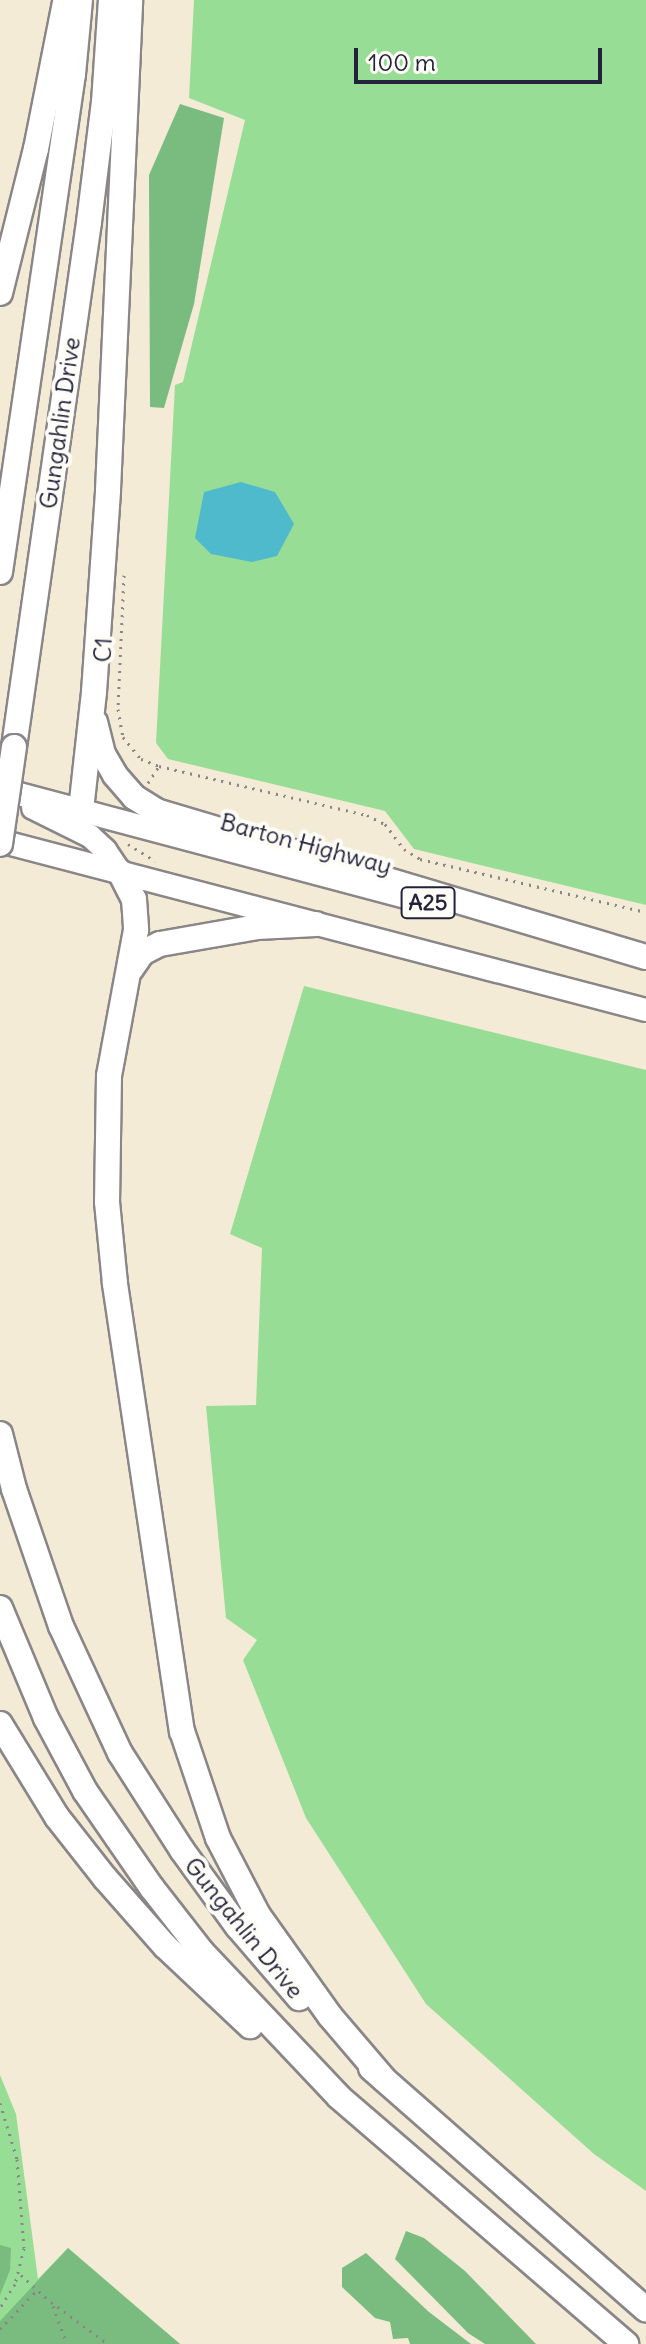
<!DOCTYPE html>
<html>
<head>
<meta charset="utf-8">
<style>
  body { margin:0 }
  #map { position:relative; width:646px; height:2344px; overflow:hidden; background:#f3ebd6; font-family:Delius,sans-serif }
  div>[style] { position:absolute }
  .green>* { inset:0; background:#98dd96 }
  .forest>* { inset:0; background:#7abc7f }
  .water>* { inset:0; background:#4fbacc }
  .path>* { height:3px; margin-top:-1.5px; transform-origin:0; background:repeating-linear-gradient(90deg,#8a8688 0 2px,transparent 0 8px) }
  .roads { filter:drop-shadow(2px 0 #8a8688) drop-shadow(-2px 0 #8a8688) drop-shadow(0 2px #8a8688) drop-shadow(0 -2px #8a8688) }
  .trunk>* { height:22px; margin:-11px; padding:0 11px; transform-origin:11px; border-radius:11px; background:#fff }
  .motorway>* { height:24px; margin:-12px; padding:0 12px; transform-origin:12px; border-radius:12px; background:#fff }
  .bridges { filter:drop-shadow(2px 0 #8a8688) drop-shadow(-2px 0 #8a8688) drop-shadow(0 2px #8a8688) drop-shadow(0 -2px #8a8688) }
  .motorway-bridge>* { height:24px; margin:-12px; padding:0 12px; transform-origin:12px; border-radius:12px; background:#fff }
  span { translate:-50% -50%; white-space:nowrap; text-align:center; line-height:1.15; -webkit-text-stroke:8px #fdfcf7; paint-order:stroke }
  .shield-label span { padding:2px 6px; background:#fdfcf7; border:2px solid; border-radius:6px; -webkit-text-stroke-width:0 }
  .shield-label { font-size:22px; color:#22223b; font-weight:700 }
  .street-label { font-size:24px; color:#22223b }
  .scale { position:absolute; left:354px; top:48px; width:248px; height:36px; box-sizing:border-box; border:4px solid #22223b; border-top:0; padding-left:10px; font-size:24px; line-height:28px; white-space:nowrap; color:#22223b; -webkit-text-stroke:6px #fdfcf7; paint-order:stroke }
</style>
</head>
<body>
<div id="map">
  <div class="green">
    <i style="clip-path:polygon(194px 0,646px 0,646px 905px,414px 849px,385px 811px,168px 759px,156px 743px,175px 385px,183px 382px,245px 120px,189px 98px)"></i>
    <i style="clip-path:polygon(304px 986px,646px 1070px,646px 2191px,594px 2154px,426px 2004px,306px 1818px,243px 1660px,257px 1640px,226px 1618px,206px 1406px,256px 1405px,262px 1248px,230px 1234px)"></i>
    <i style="clip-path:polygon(0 2075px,16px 2114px,38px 2279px,68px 2248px,180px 2344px,0 2344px)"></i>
  </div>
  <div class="forest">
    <i style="clip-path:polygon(180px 104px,224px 118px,194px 304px,164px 408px,150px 407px,149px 175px)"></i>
    <i style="clip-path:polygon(406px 2231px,424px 2238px,465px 2271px,536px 2344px,485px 2344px,468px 2333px,395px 2259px)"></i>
    <i style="clip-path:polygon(0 2245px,11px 2248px,10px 2270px,0 2295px)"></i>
    <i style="clip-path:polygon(68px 2248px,147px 2316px,180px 2344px,0 2344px,0 2321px)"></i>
    <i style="clip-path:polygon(366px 2253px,429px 2312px,471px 2344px,410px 2344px,408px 2338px,393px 2339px,390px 2322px,375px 2318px,342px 2287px,342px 2268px)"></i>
  </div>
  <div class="water">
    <i style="clip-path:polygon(241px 482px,275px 492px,294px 524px,277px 556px,252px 562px,211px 554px,195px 538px,204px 492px)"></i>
  </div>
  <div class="path">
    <i style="left:124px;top:575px;width:134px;rotate:92.6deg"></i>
    <i style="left:118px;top:709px;width:28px;rotate:80deg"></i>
    <i style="left:123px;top:737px;width:28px;rotate:51deg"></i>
    <i style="left:141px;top:759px;width:19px;rotate:21deg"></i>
    <i style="left:159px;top:766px;width:214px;rotate:13.3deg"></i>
    <i style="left:367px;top:815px;width:20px;rotate:27deg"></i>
    <i style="left:385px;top:824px;width:31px;rotate:53deg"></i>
    <i style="left:404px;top:849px;width:19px;rotate:32deg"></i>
    <i style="left:420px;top:859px;width:232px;rotate:13.2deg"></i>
    <i style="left:148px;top:783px;width:20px;rotate:-57deg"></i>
    <i style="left:128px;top:844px;width:32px;rotate:32deg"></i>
    <i style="left:0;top:2103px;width:59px;rotate:73.1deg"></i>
    <i style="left:17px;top:2159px;width:89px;rotate:85.5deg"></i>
    <i style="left:24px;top:2248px;width:37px;rotate:104deg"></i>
    <i style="left:15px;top:2284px;width:28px;rotate:122deg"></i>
    <i style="left:21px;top:2275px;width:40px;rotate:42deg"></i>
    <i style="left:51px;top:2302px;width:71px;rotate:36.4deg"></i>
    <i style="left:53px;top:2306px;width:40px;rotate:69.8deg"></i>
    <i style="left:0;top:2329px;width:55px;rotate:-46.5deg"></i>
  </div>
  <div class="roads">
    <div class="trunk">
      <i style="left:0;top:789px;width:432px;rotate:14.9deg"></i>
      <i style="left:33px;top:808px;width:64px;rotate:26.2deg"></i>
      <i style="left:90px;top:836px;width:21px;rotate:43deg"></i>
      <i style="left:105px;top:850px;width:27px;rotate:56deg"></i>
      <i style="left:0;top:841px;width:668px;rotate:14.66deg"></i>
    </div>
    <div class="motorway">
      <i style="left:0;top:293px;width:148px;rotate:-76deg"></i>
      <i style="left:36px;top:149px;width:149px;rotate:-78.8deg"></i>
      <i style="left:0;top:572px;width:503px;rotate:-81.66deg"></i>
      <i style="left:73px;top:74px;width:74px;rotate:-84.6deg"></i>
      <i style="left:95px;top:722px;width:33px;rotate:76deg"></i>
      <i style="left:103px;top:754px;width:24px;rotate:60deg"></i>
      <i style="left:115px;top:775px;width:29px;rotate:49deg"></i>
      <i style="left:134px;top:797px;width:26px;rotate:32deg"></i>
      <i style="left:156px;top:811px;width:511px;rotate:16.59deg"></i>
      <i style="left:14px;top:747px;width:530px;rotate:-81.87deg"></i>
      <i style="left:89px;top:222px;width:121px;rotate:-82.9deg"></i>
      <i style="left:104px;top:102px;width:102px;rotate:-86.1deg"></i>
      <i style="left:81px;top:810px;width:119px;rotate:-83.7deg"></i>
      <i style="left:94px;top:692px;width:202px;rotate:-86deg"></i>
      <i style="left:108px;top:490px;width:490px;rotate:-87.4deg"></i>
      <i style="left:120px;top:872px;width:30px;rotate:63deg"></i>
      <i style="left:134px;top:899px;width:31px;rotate:86deg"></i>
      <i style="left:136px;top:930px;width:148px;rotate:100.5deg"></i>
      <i style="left:109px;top:1076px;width:126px;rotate:90.9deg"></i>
      <i style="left:107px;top:1202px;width:82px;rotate:84.4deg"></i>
      <i style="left:115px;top:1284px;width:452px;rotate:81.5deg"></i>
      <i style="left:182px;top:1731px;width:113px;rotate:71.4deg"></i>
      <i style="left:218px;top:1838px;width:87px;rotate:62.5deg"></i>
      <i style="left:258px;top:1915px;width:124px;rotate:54.5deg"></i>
      <i style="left:330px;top:2016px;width:82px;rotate:49.5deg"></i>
      <i style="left:131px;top:969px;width:19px;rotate:-55deg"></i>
      <i style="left:142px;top:953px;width:20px;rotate:-27deg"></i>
      <i style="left:160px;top:944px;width:98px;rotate:-9.9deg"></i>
      <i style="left:257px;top:927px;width:59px;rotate:-2.9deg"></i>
      <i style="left:0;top:1434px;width:57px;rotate:75.7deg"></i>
      <i style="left:14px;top:1489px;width:145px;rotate:71.1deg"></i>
      <i style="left:61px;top:1626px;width:140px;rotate:65.1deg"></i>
      <i style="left:120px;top:1753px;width:115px;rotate:57.4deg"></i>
      <i style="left:182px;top:1850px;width:95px;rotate:54deg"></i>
      <i style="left:238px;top:1927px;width:94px;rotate:49.3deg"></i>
      <i style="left:0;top:1608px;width:119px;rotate:67.3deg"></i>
      <i style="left:46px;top:1718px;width:83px;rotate:61.9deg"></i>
      <i style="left:85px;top:1791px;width:118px;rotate:55.4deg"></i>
      <i style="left:152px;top:1888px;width:81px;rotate:52deg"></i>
      <i style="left:202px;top:1952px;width:199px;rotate:46.6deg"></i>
      <i style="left:339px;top:2097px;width:379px;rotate:40.7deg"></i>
      <i style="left:0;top:1724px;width:109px;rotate:58.5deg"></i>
      <i style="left:57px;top:1817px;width:78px;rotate:51.8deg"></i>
      <i style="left:105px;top:1878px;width:91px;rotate:48.6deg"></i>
      <i style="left:165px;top:1946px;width:117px;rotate:43.3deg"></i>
      <i style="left:371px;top:2068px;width:366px;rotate:41.3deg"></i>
    </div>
  </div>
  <div class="bridges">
    <div class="motorway-bridge">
      <i style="left:0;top:844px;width:98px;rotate:-81.8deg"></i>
    </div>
  </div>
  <div class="shield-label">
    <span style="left:428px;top:903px">A25</span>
  </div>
  <div class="street-label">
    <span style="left:60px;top:423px;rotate:-82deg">Gungahlin Drive</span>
    <span style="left:103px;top:650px;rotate:-87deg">C1</span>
    <span style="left:306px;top:844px;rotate:15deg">Barton Highway</span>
    <span style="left:244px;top:1928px;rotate:51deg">Gungahlin Drive</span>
  </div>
  <div class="scale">100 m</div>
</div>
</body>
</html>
